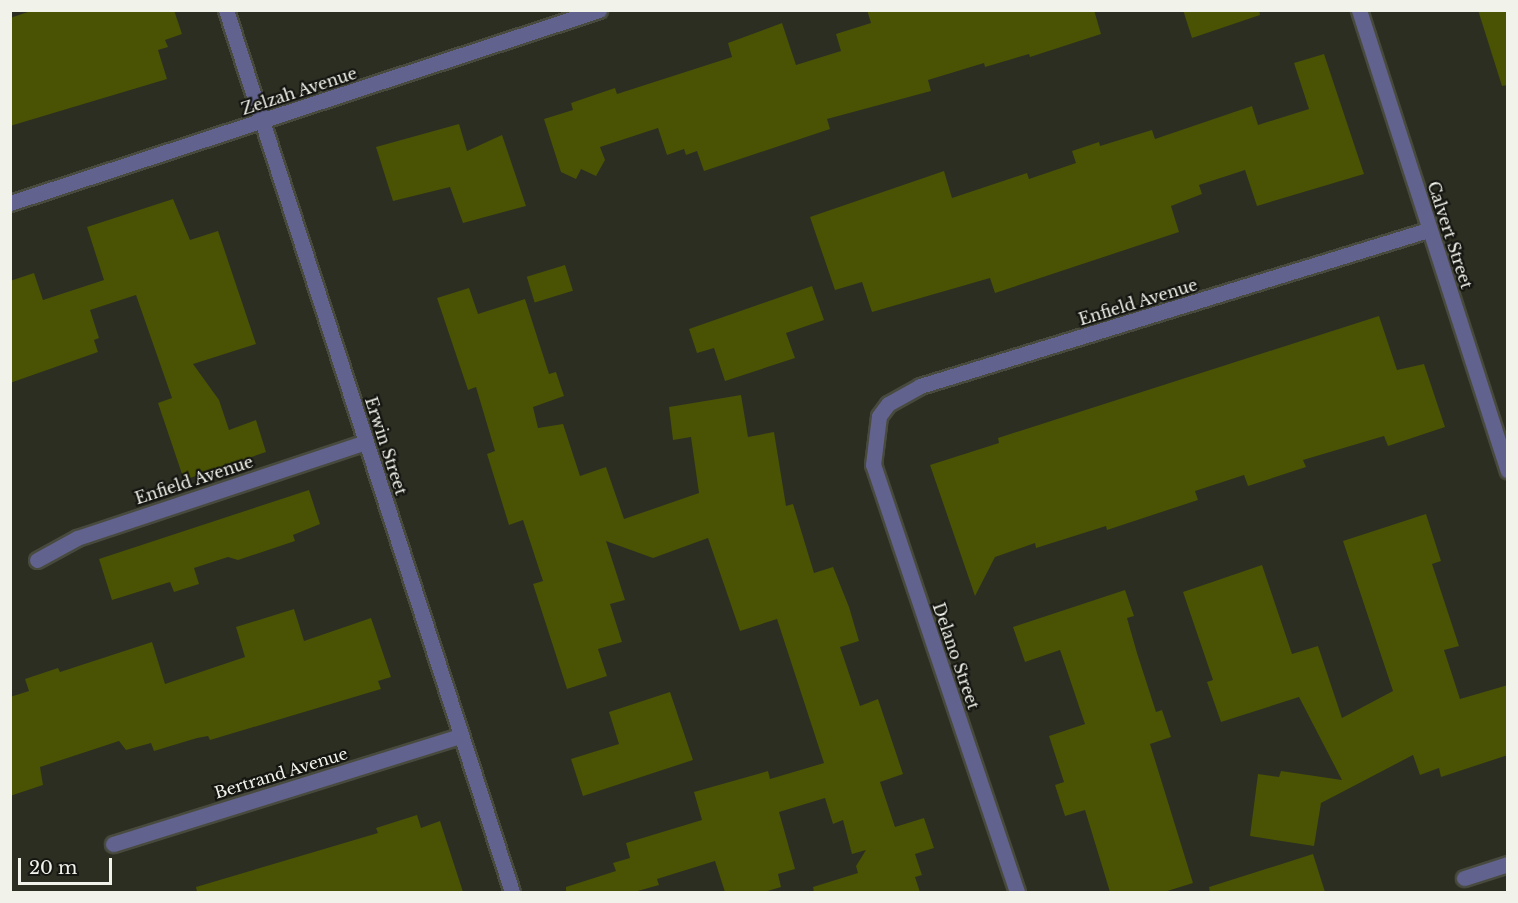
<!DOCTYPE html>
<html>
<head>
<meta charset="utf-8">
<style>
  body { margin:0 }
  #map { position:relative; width:1518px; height:903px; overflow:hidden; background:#2c2e22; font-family:"Libre Baskerville",serif }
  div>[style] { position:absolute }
  .building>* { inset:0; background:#4a5204; transform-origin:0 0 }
  .roads { filter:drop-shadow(2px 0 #484a3e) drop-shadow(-2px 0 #484a3e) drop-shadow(0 2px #484a3e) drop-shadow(0 -2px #484a3e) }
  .minor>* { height:15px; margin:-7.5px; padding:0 7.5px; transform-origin:7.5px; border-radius:7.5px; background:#61628d }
  .tertiary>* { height:15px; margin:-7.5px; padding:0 7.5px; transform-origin:7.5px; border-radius:7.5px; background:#61628d }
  span { translate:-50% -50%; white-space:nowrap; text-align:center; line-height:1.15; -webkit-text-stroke:4.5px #151611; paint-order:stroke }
  .street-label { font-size:16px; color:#f1f3eb }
  .frame { position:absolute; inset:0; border:12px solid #f1f3eb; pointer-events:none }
  .scale { position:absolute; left:18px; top:858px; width:94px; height:27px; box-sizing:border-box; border:3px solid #f1f3eb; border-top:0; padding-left:8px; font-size:18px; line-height:21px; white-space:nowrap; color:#f1f3eb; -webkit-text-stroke:4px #151611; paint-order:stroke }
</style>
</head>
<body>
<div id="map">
  <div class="building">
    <i style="clip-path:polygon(34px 10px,174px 10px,182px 34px,165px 40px,168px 47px,158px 50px,167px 79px,10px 126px,10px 18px)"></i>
    <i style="clip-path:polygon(867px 10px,1094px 10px,1101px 34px,1030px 57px,1029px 54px,985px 67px,984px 63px,928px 80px,931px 91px,827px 119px,830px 129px,704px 171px,697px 151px,686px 155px,684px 149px,667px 155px,658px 128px,600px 147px,605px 160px,596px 176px,581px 169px,576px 179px,561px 172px,544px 119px,573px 110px,571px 103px,615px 88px,617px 94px,732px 57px,728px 43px,782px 23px,796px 65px,841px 51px,836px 34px,871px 23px)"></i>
    <i style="clip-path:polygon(1183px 10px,1259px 10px,1260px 15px,1192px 38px)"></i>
    <i style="clip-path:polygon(1478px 10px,1508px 10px,1508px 85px,1502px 86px)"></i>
    <i style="clip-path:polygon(1324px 54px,1364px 174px,1257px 206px,1245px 170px,1199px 185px,1202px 194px,1171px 206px,1179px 232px,995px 293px,990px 278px,872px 312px,862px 282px,835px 290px,810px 217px,944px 171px,952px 198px,1027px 173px,1029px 179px,1076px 163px,1072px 151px,1099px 142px,1100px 146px,1152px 130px,1155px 139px,1252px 106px,1258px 125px,1309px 109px,1294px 63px)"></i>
    <i style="clip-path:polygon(459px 124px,467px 151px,502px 135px,526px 206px,463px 223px,450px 187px,393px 201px,376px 147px)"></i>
    <i style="clip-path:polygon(173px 199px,190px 240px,218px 231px,256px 344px,193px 364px,219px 400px,229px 430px,256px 420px,266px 452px,184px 480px,158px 403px,172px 398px,136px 295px,90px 310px,99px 338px,94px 340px,98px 352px,10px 383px,10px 281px,34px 273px,43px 300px,104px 280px,87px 227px)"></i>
    <i style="left:565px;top:265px;width:27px;height:40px;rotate:73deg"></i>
    <i style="clip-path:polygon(812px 286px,824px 320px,786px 333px,795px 358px,725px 381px,714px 348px,697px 353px,689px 329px)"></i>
    <i style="clip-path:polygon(469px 288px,478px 314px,525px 299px,549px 374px,556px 372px,564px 396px,533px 407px,538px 428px,563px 424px,580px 476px,606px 467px,624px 519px,699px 493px,691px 437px,673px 440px,669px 407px,741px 395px,748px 437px,774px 432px,786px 506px,793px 504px,814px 573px,833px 567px,849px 607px,859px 641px,840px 647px,860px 706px,878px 699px,903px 774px,880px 782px,895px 827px,924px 818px,934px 848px,915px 854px,922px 875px,915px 877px,920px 892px,814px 892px,813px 887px,858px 873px,856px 866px,866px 850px,852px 854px,843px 820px,833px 824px,825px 798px,779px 812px,795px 869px,778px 874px,781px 887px,764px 892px,725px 892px,715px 861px,657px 879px,659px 885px,634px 892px,566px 892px,566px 887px,616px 871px,613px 863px,630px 858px,626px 843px,702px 820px,694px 792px,768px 771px,770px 779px,824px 763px,777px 619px,740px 631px,708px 538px,653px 558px,606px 541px,625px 600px,610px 604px,622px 642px,598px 649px,607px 676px,567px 689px,533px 584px,543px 581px,523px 520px,509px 525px,487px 454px,495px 451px,476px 387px,468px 390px,437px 298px)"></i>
    <i style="clip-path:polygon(1379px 316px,1397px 370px,1424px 364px,1445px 427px,1388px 446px,1384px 436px,1303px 460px,1306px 467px,1248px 486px,1244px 475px,1195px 491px,1198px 500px,1107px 530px,1106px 526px,1036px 548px,1035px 543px,995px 557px,975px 596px,930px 465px,999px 443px,998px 438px)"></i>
    <i style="clip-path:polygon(309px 490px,320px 524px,293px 535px,295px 541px,238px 560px,228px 557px,194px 568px,199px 584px,174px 592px,170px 582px,112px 600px,99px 559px)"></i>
    <i style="clip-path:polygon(1426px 514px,1441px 561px,1432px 564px,1459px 646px,1444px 650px,1460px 699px,1508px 685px,1508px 755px,1441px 777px,1439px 768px,1420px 775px,1413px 755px,1321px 803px,1314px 846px,1250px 836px,1258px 774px,1279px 777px,1281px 771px,1342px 780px,1299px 697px,1221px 722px,1207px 682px,1213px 680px,1183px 592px,1262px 565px,1292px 654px,1318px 646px,1342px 718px,1393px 691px,1343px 541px)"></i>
    <i style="clip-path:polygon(1125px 590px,1134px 616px,1127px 618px,1137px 653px,1156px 712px,1162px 710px,1171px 737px,1150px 744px,1193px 883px,1164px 892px,1110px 892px,1085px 810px,1065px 816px,1055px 785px,1064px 782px,1049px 736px,1085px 724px,1060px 650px,1025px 662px,1013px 627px)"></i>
    <i style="clip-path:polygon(294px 609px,304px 641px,371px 618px,391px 677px,378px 681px,381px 689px,210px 740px,208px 736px,197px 738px,154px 751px,151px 743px,126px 750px,119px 741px,40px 767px,43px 785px,10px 796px,10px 697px,29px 691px,25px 679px,58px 668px,60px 672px,152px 642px,165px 684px,245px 657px,236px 627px)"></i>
    <i style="clip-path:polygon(670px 692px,693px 760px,583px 796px,571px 759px,619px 744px,609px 712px)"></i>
    <i style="clip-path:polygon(417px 815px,421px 828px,440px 821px,463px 892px,197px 892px,196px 887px,378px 833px,376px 828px)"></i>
    <i style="clip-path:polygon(1313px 854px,1325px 892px,1210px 892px,1209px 887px)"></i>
  </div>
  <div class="roads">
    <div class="minor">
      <i style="left:1359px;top:10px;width:484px;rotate:72.1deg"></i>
      <i style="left:10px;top:203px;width:620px;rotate:-18.14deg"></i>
      <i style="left:37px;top:560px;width:46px;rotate:-28.8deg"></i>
      <i style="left:77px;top:538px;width:304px;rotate:-18.4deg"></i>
      <i style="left:113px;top:844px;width:363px;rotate:-17.3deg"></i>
      <i style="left:1464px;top:878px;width:46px;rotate:-17.7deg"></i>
      <i style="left:1017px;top:892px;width:451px;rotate:-108.6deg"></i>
      <i style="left:873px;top:465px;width:49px;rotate:-83deg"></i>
      <i style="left:879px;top:416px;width:15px;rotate:-53deg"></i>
      <i style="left:888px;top:404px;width:37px;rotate:-29deg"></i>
      <i style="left:920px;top:386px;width:531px;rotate:-17.07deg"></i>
    </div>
    <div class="tertiary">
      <i style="left:226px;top:10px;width:927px;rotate:72.03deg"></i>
    </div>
  </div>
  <div class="street-label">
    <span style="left:299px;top:91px;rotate:-18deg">Zelzah Avenue</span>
    <span style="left:1450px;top:235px;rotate:72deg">Calvert Street</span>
    <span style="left:1138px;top:302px;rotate:-17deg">Enfield Avenue</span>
    <span style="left:386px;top:446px;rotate:72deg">Erwin Street</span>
    <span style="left:194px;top:480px;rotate:-18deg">Enfield Avenue</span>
    <span style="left:956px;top:656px;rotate:71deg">Delano Street</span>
    <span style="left:281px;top:773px;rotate:-17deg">Bertrand Avenue</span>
  </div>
  <div class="frame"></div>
  <div class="scale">20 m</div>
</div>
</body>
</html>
